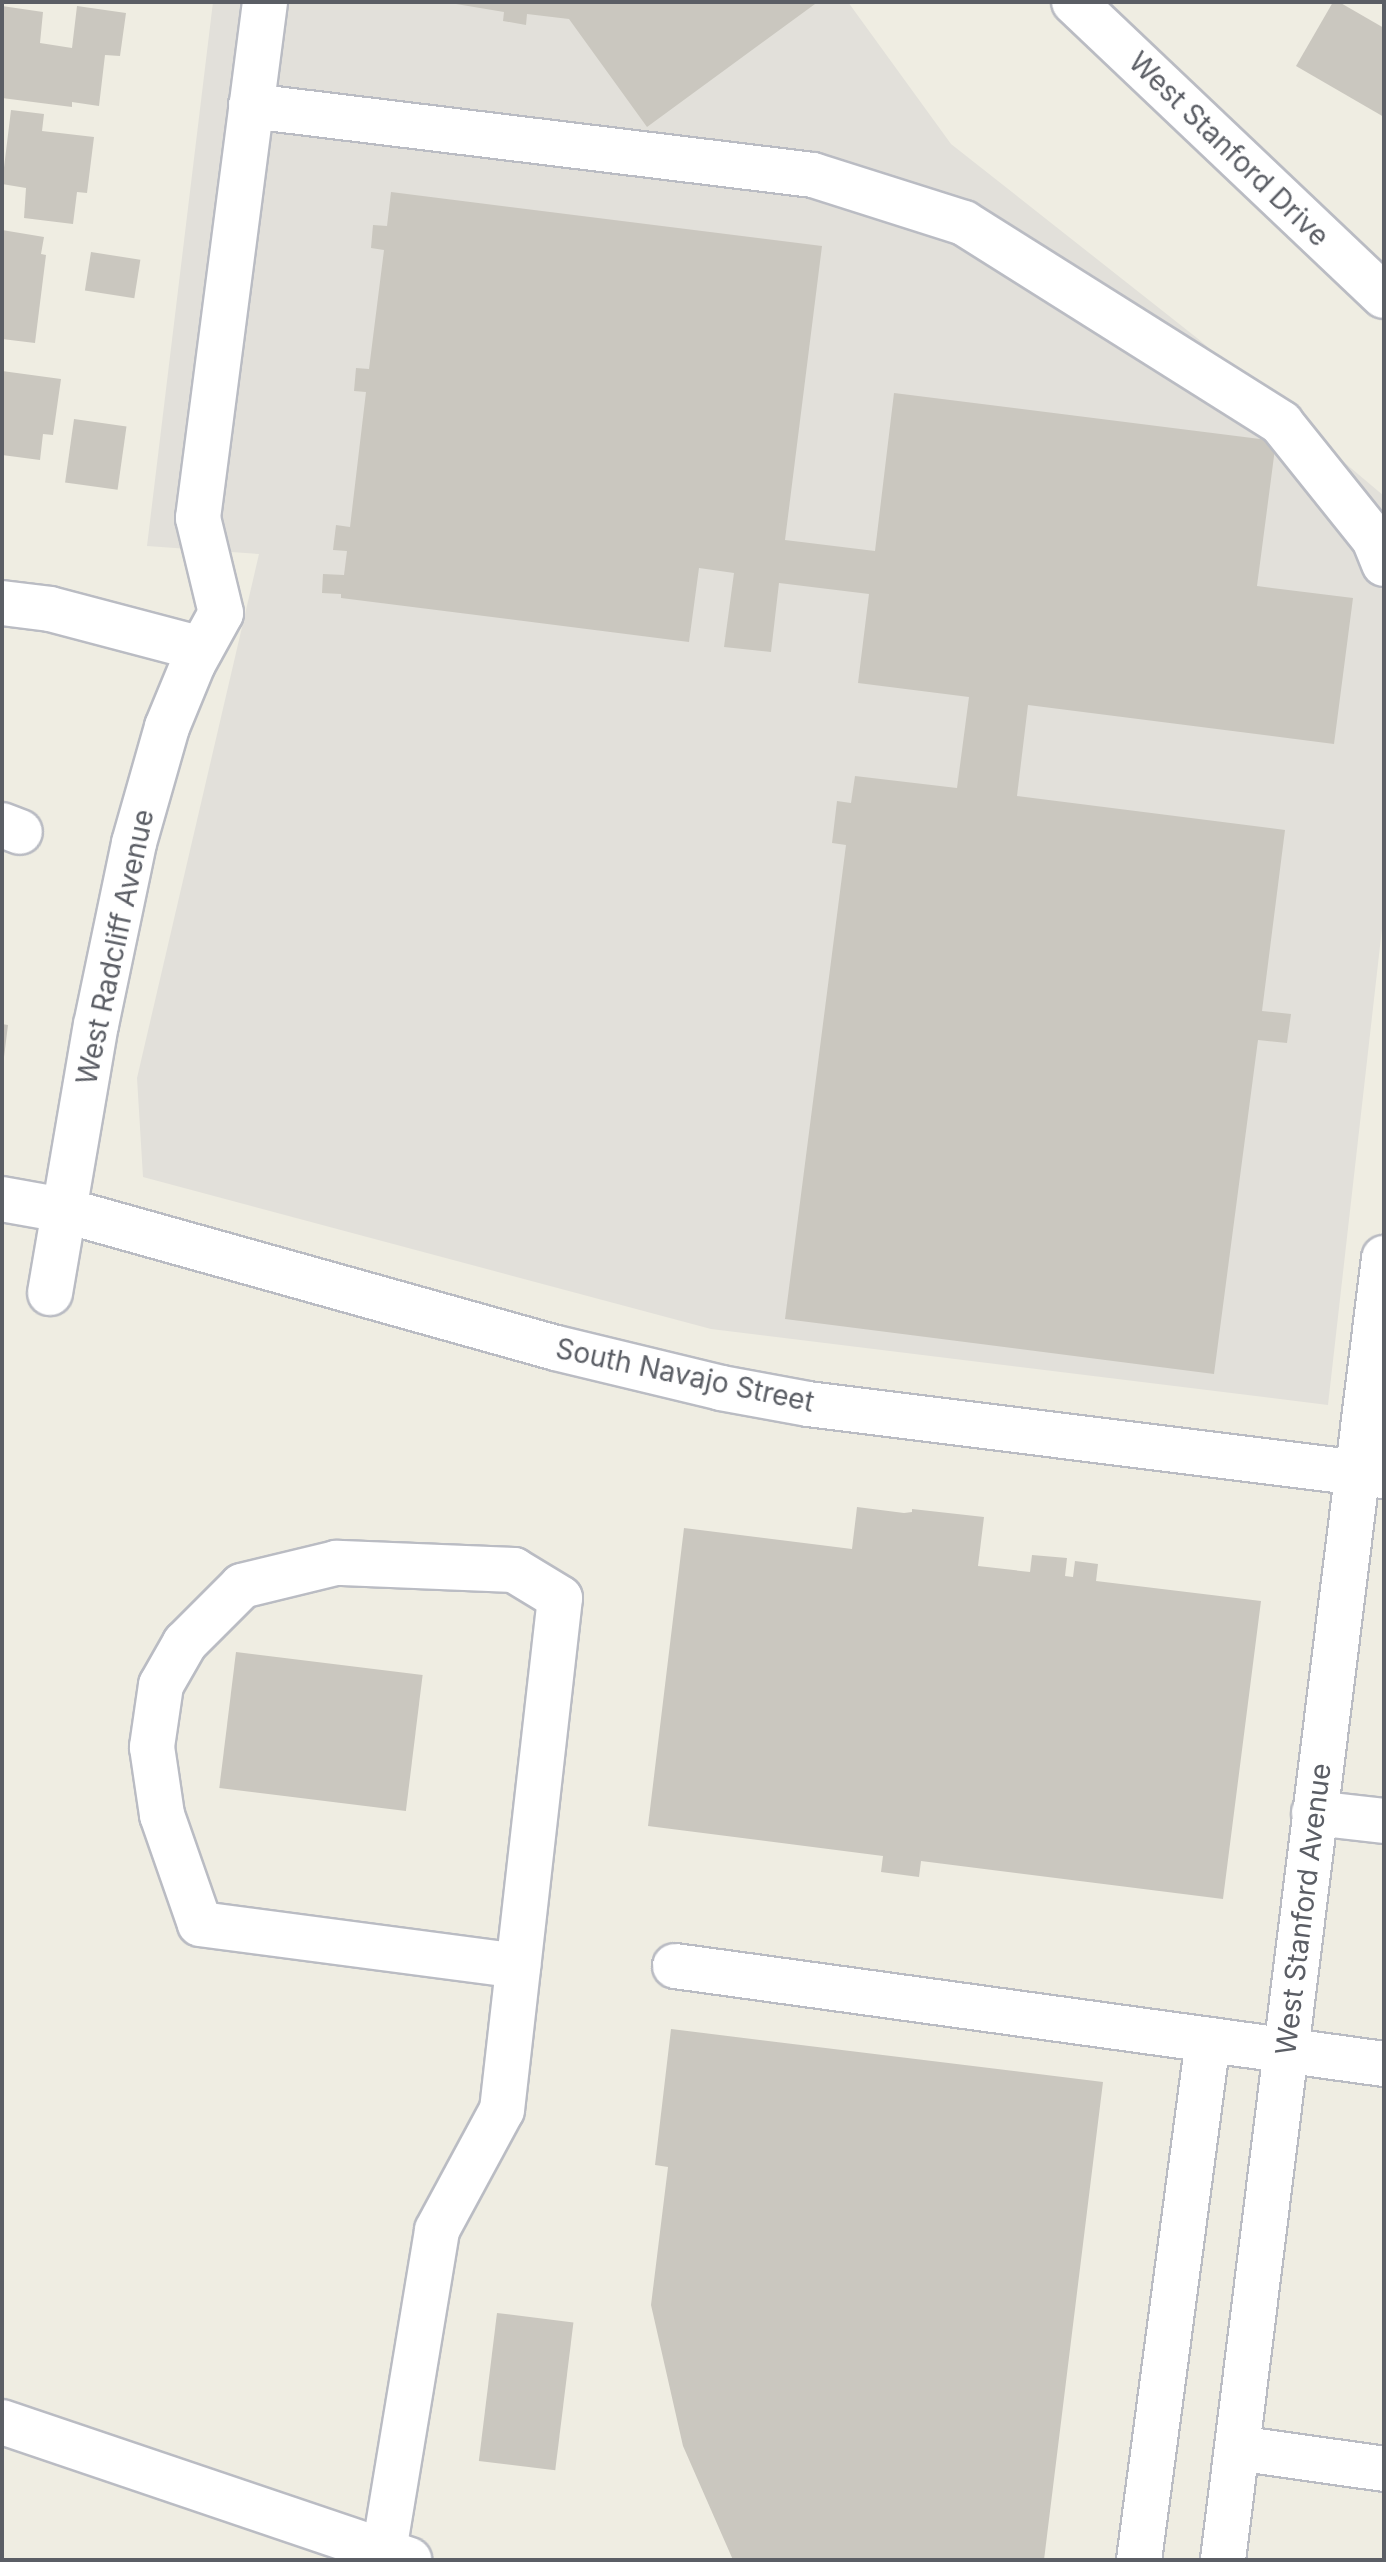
<!DOCTYPE html>
<html>
<head>
<meta charset="utf-8">
<style>
  body { margin:0 }
  #map { position:relative; width:1386px; height:2562px; overflow:hidden; background:#efede2; font-family:Inter,sans-serif }
  div>[style] { position:absolute }
  .industrial>* { inset:0; background:#e2e0da }
  .building>* { inset:0; background:#cac7bf; transform-origin:0 0 }
  .roads { filter:drop-shadow(2px 0 #babcc3) drop-shadow(-2px 0 #babcc3) drop-shadow(0 2px #babcc3) drop-shadow(0 -2px #babcc3) }
  .minor>* { height:44px; margin:-22px; padding:0 22px; transform-origin:22px; border-radius:22px; background:#fff }
  span { translate:-50% -50%; white-space:nowrap; text-align:center; line-height:1.15; -webkit-text-stroke:7px #fff; paint-order:stroke }
  .street-label { font-size:28px; color:#5b5e65 }
  .frame { position:absolute; inset:0; border:4px solid #5b5e65; pointer-events:none }
</style>
</head>
<body>
<div id="map">
  <div class="industrial">
    <i style="clip-path:polygon(213px 2px,848px 2px,951px 144px,1197px 338px,1384px 496px,1384px 911px,1328px 1405px,711px 1329px,143px 1177px,137px 1078px,259px 554px,147px 546px)"></i>
  </div>
  <div class="building">
    <i style="clip-path:polygon(444px 2px,814px 2px,815px 4px,647px 127px,569px 19px,527px 14px,526px 25px,503px 21px,504px 12px)"></i>
    <i style="clip-path:polygon(1333px 2px,1339px 2px,1384px 28px,1384px 117px,1296px 66px)"></i>
    <i style="clip-path:polygon(2px 6px,43px 12px,40px 43px,72px 48px,77px 6px,126px 13px,120px 56px,105px 55px,99px 106px,72px 102px,72px 107px,2px 98px)"></i>
    <i style="clip-path:polygon(11px 110px,44px 114px,42px 131px,94px 137px,87px 193px,77px 192px,73px 224px,24px 218px,26px 188px,2px 184px)"></i>
    <i style="clip-path:polygon(391px 192px,822px 246px,785px 540px,875px 551px,894px 393px,1276px 441px,1257px 586px,1353px 598px,1334px 744px,1028px 705px,1017px 796px,1285px 830px,1262px 1011px,1291px 1014px,1287px 1043px,1258px 1040px,1214px 1374px,785px 1319px,846px 845px,832px 843px,837px 801px,851px 803px,855px 776px,957px 788px,969px 697px,858px 683px,869px 594px,779px 583px,771px 652px,724px 647px,734px 573px,699px 568px,689px 642px,341px 598px,341px 594px,322px 593px,323px 574px,344px 575px,347px 551px,333px 550px,336px 525px,350px 527px,366px 392px,354px 391px,356px 368px,369px 369px,384px 250px,371px 248px,373px 225px,387px 226px)"></i>
    <i style="clip-path:polygon(2px 230px,44px 237px,41px 254px,46px 255px,35px 343px,2px 339px)"></i>
    <i style="left:91px;top:252px;width:50px;height:39px;rotate:9deg"></i>
    <i style="clip-path:polygon(2px 371px,61px 379px,53px 435px,43px 434px,40px 460px,2px 455px)"></i>
    <i style="left:74px;top:419px;width:53px;height:64px;rotate:8deg"></i>
    <i style="clip-path:polygon(2px 1024px,8px 1025px,4px 1057px,2px 1057px)"></i>
    <i style="clip-path:polygon(857px 1507px,904px 1513px,912px 1512px,912px 1509px,984px 1517px,978px 1566px,1030px 1572px,1032px 1555px,1067px 1558px,1065px 1576px,1073px 1577px,1075px 1561px,1098px 1564px,1096px 1581px,1261px 1601px,1223px 1899px,921px 1861px,919px 1877px,881px 1872px,883px 1856px,648px 1826px,684px 1528px,852px 1549px)"></i>
    <i style="left:236px;top:1652px;width:188px;height:137px;rotate:7deg"></i>
    <i style="clip-path:polygon(671px 2029px,1103px 2082px,1044px 2560px,733px 2560px,683px 2446px,651px 2305px,668px 2167px,655px 2165px)"></i>
    <i style="left:497px;top:2313px;width:77px;height:149px;rotate:7deg"></i>
  </div>
  <div class="roads">
    <div class="minor">
      <i style="left:1074px;top:2px;width:427px;rotate:43.5deg"></i>
      <i style="left:251px;top:106px;width:566px;rotate:7deg"></i>
      <i style="left:813px;top:175px;width:158px;rotate:17.6deg"></i>
      <i style="left:964px;top:223px;width:375px;rotate:32.2deg"></i>
      <i style="left:1281px;top:423px;width:149px;rotate:51.3deg"></i>
      <i style="left:1374px;top:539px;width:27px;rotate:68deg"></i>
      <i style="left:2px;top:603px;width:48px;rotate:7.1deg"></i>
      <i style="left:50px;top:609px;width:156px;rotate:14.8deg"></i>
      <i style="left:2px;top:825px;width:19px;rotate:21deg"></i>
      <i style="left:2px;top:1199px;width:62px;rotate:10.2deg"></i>
      <i style="left:63px;top:1210px;width:512px;rotate:15.64deg"></i>
      <i style="left:556px;top:1348px;width:170px;rotate:13.6deg"></i>
      <i style="left:721px;top:1388px;width:88px;rotate:10.4deg"></i>
      <i style="left:808px;top:1404px;width:580px;rotate:7.13deg"></i>
      <i style="left:50px;top:1293px;width:272px;rotate:-80.3deg"></i>
      <i style="left:96px;top:1025px;width:186px;rotate:-78.2deg"></i>
      <i style="left:134px;top:843px;width:121px;rotate:-74.1deg"></i>
      <i style="left:167px;top:727px;width:68px;rotate:-67.6deg"></i>
      <i style="left:193px;top:664px;width:58px;rotate:-61.2deg"></i>
      <i style="left:221px;top:613px;width:98px;rotate:-103.6deg"></i>
      <i style="left:198px;top:518px;width:520px;rotate:-82.6deg"></i>
      <i style="left:1314px;top:1813px;width:70px;rotate:6.5deg"></i>
      <i style="left:675px;top:1966px;width:716px;rotate:7.87deg"></i>
      <i style="left:2px;top:2422px;width:430px;rotate:18.7deg"></i>
      <i style="left:1237px;top:2448px;width:148px;rotate:8.1deg"></i>
      <i style="left:384px;top:2551px;width:325px;rotate:-80.6deg"></i>
      <i style="left:437px;top:2230px;width:136px;rotate:-61.6deg"></i>
      <i style="left:502px;top:2110px;width:515px;rotate:-83.54deg"></i>
      <i style="left:560px;top:1598px;width:54px;rotate:-148.7deg"></i>
      <i style="left:514px;top:1570px;width:178px;rotate:-177.7deg"></i>
      <i style="left:336px;top:1563px;width:97px;rotate:166.3deg"></i>
      <i style="left:242px;top:1586px;width:81px;rotate:135deg"></i>
      <i style="left:185px;top:1643px;width:48px;rotate:119.7deg"></i>
      <i style="left:161px;top:1685px;width:63px;rotate:98.3deg"></i>
      <i style="left:152px;top:1747px;width:69px;rotate:81.6deg"></i>
      <i style="left:162px;top:1815px;width:115px;rotate:70.8deg"></i>
      <i style="left:200px;top:1924px;width:321px;rotate:7.5deg"></i>
      <i style="left:1139px;top:2560px;width:525px;rotate:-82.44deg"></i>
      <i style="left:1223px;top:2560px;width:1312px;rotate:-82.95deg"></i>
    </div>
  </div>
  <div class="street-label">
    <span style="left:1229px;top:149px;rotate:44deg">West Stanford Drive</span>
    <span style="left:115px;top:947px;rotate:-78deg">West Radcliff Avenue</span>
    <span style="left:685px;top:1375px;rotate:12deg">South Navajo Street</span>
    <span style="left:1303px;top:1909px;rotate:-83deg">West Stanford Avenue</span>
  </div>
  <div class="frame"></div>
</div>
</body>
</html>
